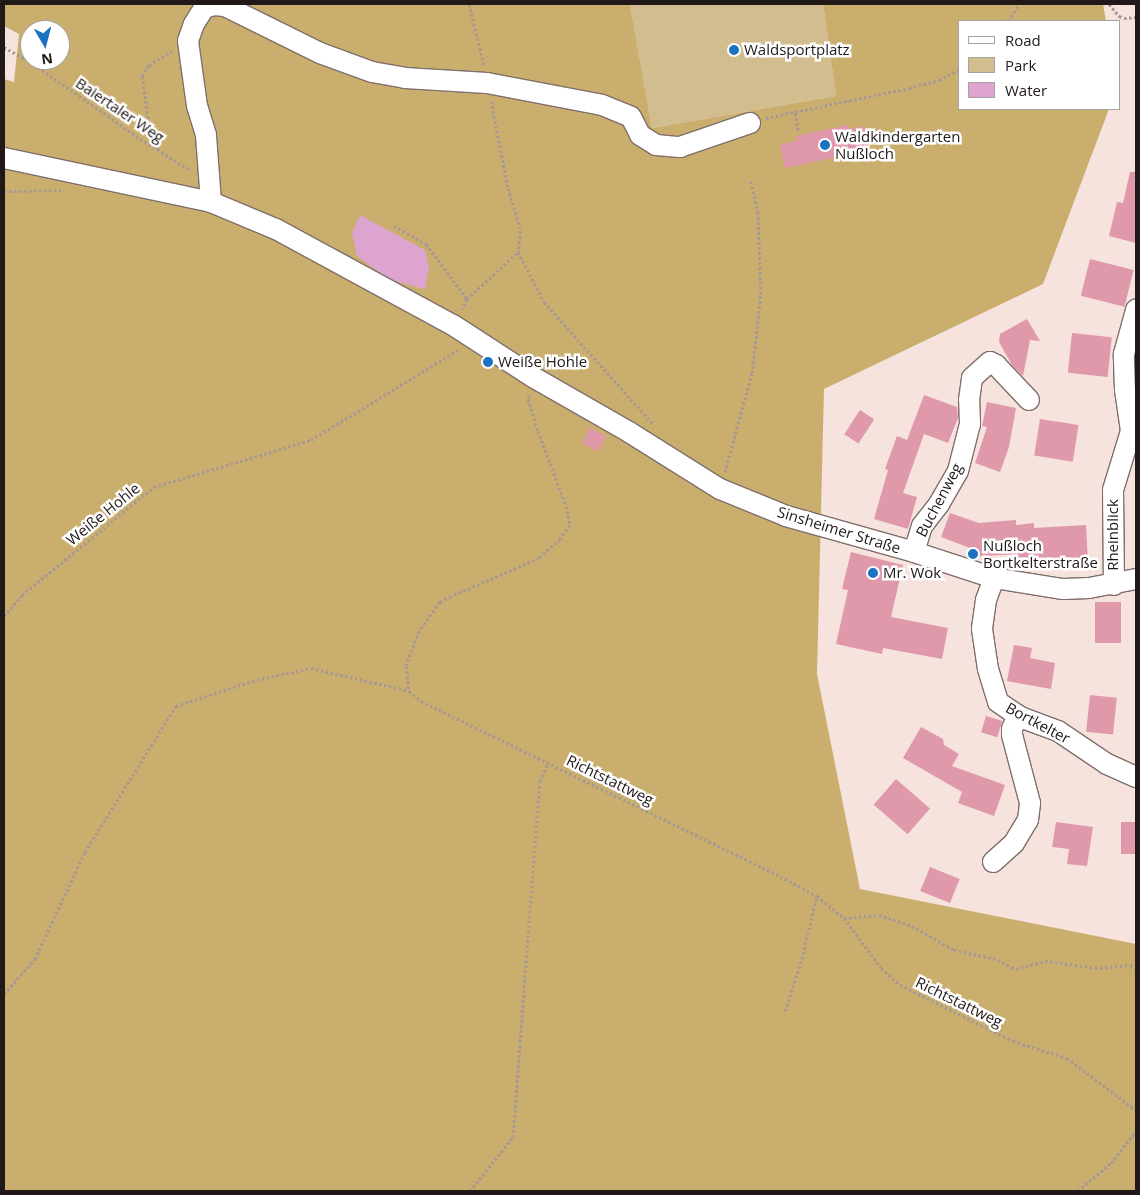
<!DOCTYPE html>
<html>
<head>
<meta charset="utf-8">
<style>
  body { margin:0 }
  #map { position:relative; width:1140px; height:1195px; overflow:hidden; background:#f7e3de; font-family:"Open Sans",sans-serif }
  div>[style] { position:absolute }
  .green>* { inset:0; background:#d2bd8f }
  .forest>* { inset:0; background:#caae6e }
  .water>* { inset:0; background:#dda4d0 }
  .building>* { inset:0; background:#e098ab; transform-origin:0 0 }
  .path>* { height:3px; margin-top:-1.5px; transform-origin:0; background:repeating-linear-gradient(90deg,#a79894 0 2.5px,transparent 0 5px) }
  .roads { filter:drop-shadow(1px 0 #7f6e6a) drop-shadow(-1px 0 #7f6e6a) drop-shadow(0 1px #7f6e6a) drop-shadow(0 -1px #7f6e6a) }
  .minor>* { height:20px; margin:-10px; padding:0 10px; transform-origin:10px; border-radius:10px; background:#fff }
  .dots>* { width:14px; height:14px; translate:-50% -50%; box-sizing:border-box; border:2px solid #fff; border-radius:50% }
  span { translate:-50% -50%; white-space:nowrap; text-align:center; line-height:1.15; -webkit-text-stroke:5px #fff; paint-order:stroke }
  .poi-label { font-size:15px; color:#201918 }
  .left { translate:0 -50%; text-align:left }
  .street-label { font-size:15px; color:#201918 }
  .frame { position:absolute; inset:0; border:5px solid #201918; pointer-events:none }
  .legend { position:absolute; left:958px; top:20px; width:162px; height:90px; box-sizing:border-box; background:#fff; border:1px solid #a6a3a3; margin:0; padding:6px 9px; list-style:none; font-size:15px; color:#201918 }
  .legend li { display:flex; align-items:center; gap:10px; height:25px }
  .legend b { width:25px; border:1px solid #a6a3a3 }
  .north { position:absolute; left:20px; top:20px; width:50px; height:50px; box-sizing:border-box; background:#fff; border:1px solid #a6a3a3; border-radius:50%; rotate:172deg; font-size:14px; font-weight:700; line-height:20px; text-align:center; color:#201918 }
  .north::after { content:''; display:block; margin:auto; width:18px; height:22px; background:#1b72c0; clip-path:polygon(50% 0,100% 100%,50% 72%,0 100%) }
</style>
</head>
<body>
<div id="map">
  <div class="green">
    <i style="clip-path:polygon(630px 4px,823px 4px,836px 96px,652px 128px)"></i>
  </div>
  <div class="forest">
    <i style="clip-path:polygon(evenodd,4px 4px,630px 4px,652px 128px,836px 96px,823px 4px,1103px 4px,1106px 21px,959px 21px,959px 109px,1109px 109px,1043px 284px,824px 389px,817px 674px,860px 889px,1136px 944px,1136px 1191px,4px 1191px,4px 79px,14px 82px,19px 34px,4px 26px,4px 4px,30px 30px,60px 30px,60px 60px,30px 60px,30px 30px)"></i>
  </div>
  <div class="water">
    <i style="clip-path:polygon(360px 215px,425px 250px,429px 267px,425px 289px,390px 280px,357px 256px,352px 233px)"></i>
  </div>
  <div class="building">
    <i style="clip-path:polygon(848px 125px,849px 129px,865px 126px,870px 150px,785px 168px,780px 144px,797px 141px,796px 136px)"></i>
    <i style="clip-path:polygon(1130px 172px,1136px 172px,1136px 243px,1109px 236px,1117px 202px,1123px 203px)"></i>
    <i style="left:1090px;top:259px;width:45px;height:38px;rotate:14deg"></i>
    <i style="clip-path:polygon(1027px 319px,1040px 341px,1030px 340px,1023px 376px,1012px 365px,999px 342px,1000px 334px)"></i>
    <i style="left:1072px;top:333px;width:40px;height:40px;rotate:6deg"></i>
    <i style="clip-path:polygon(924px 395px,957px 407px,958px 418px,948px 443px,924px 434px,903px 493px,917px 497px,908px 529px,874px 519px,888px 470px,885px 469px,897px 436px,907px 440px)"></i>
    <i style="clip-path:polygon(987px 402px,1016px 408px,1009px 447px,1000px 472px,975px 463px,987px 427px,982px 426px)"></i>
    <i style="left:860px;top:410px;width:17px;height:29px;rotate:33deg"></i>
    <i style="left:1040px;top:419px;width:39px;height:37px;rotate:9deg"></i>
    <i style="left:590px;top:428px;width:18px;height:17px;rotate:27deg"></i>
    <i style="clip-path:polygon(950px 513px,979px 523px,1016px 520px,1016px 525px,1034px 523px,1034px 528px,1086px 525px,1088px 563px,1052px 565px,1052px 562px,1037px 563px,1037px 557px,1018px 559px,1018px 554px,968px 557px,970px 548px,941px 537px)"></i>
    <i style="clip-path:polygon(851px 552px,903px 565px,891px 617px,948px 628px,942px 659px,883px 648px,882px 654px,836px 644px,848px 590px,842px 589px)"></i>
    <i style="left:1095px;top:602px;width:26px;height:41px"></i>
    <i style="clip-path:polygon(1014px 645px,1032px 648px,1030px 658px,1055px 663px,1051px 689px,1007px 681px)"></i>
    <i style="left:1090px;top:695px;width:27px;height:37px;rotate:6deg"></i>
    <i style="left:986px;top:716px;width:17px;height:17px;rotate:17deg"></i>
    <i style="clip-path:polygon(921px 727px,943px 739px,944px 745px,959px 754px,952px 766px,1005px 785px,994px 816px,958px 803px,962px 792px,903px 758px)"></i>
    <i style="left:896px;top:779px;width:45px;height:34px;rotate:41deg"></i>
    <i style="clip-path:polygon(1056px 822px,1093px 827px,1087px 866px,1067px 864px,1069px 849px,1052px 847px)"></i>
    <i style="left:1121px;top:822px;width:15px;height:32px"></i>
    <i style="left:930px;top:867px;width:32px;height:26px;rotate:22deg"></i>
  </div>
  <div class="path">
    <i style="left:469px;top:4px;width:63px;rotate:76.2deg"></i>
    <i style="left:1109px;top:4px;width:16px;rotate:50deg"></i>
    <i style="left:1119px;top:16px;width:5px;rotate:22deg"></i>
    <i style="left:1124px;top:18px;width:12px;rotate:-5deg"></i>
    <i style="left:1008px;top:21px;width:20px;rotate:-57deg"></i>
    <i style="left:4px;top:47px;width:39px;rotate:30deg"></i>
    <i style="left:38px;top:67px;width:120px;rotate:35.1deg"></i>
    <i style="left:136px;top:136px;width:64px;rotate:32.2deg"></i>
    <i style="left:491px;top:101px;width:89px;rotate:78.9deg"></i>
    <i style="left:508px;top:188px;width:45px;rotate:73.2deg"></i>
    <i style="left:521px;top:231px;width:21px;rotate:98deg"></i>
    <i style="left:518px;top:252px;width:56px;rotate:62.5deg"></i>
    <i style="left:544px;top:302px;width:165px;rotate:48.2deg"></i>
    <i style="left:795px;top:113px;width:20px;rotate:79deg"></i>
    <i style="left:766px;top:118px;width:146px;rotate:-11.8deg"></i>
    <i style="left:909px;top:88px;width:31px;rotate:-15deg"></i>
    <i style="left:939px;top:80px;width:22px;rotate:-27deg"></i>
    <i style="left:158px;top:150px;width:28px;rotate:-108deg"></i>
    <i style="left:149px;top:123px;width:48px;rotate:-98.5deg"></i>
    <i style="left:142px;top:76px;width:13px;rotate:-58deg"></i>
    <i style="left:149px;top:65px;width:28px;rotate:-32deg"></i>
    <i style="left:4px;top:191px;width:57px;rotate:-1deg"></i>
    <i style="left:394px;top:226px;width:37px;rotate:29deg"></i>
    <i style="left:426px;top:244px;width:69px;rotate:53.3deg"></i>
    <i style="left:467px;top:299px;width:11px;rotate:117deg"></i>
    <i style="left:467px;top:299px;width:69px;rotate:-42.7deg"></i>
    <i style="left:529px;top:395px;width:4px;rotate:104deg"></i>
    <i style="left:528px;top:399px;width:34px;rotate:73deg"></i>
    <i style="left:538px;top:431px;width:80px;rotate:69.5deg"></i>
    <i style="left:566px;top:506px;width:19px;rotate:78deg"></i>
    <i style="left:570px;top:525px;width:17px;rotate:126deg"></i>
    <i style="left:560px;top:539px;width:28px;rotate:138deg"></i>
    <i style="left:539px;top:558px;width:96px;rotate:156.6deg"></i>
    <i style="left:451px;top:596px;width:13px;rotate:151deg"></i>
    <i style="left:440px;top:602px;width:36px;rotate:126deg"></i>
    <i style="left:419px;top:631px;width:25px;rotate:111deg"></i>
    <i style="left:410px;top:654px;width:13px;rotate:108deg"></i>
    <i style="left:406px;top:666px;width:25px;rotate:83deg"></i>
    <i style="left:409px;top:691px;width:16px;rotate:40deg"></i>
    <i style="left:421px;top:701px;width:395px;rotate:26deg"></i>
    <i style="left:776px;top:874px;width:47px;rotate:28.2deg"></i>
    <i style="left:817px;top:896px;width:35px;rotate:39deg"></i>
    <i style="left:844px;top:918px;width:62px;rotate:53.5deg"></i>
    <i style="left:881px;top:968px;width:25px;rotate:42deg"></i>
    <i style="left:900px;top:985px;width:126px;rotate:26.4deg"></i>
    <i style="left:1013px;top:1041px;width:57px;rotate:17.5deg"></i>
    <i style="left:1067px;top:1058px;width:86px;rotate:37deg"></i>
    <i style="left:725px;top:472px;width:103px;rotate:-74.7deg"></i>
    <i style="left:752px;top:373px;width:80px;rotate:-83.5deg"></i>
    <i style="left:761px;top:294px;width:81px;rotate:-92.1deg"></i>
    <i style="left:758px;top:213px;width:35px;rotate:-103deg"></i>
    <i style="left:4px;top:616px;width:28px;rotate:-49deg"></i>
    <i style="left:22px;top:595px;width:171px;rotate:-39.3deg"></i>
    <i style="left:154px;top:487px;width:164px;rotate:-16.7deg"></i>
    <i style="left:311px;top:440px;width:172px;rotate:-31.5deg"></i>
    <i style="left:844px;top:918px;width:35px;rotate:-5deg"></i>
    <i style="left:879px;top:915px;width:35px;rotate:18deg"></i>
    <i style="left:912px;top:926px;width:48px;rotate:29.7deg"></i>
    <i style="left:954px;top:950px;width:40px;rotate:12deg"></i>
    <i style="left:993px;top:958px;width:25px;rotate:26deg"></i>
    <i style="left:1016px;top:969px;width:30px;rotate:-15deg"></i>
    <i style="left:1045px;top:961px;width:55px;rotate:7.3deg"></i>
    <i style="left:1100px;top:968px;width:30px;rotate:-6deg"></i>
    <i style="left:1130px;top:965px;width:7px;rotate:27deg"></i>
    <i style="left:4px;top:994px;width:47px;rotate:-48.5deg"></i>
    <i style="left:35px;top:959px;width:118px;rotate:-65deg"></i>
    <i style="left:85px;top:852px;width:172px;rotate:-58.1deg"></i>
    <i style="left:176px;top:706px;width:80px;rotate:-18.2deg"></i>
    <i style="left:252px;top:681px;width:60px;rotate:-12.4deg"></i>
    <i style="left:311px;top:668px;width:101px;rotate:13.2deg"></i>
    <i style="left:785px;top:1011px;width:55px;rotate:-71.9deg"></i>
    <i style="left:802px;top:959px;width:65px;rotate:-76.6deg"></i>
    <i style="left:470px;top:1191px;width:69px;rotate:-51.5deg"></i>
    <i style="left:513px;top:1137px;width:357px;rotate:-85.7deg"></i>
    <i style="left:540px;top:781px;width:21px;rotate:-65deg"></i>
    <i style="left:1078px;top:1191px;width:43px;rotate:-40.3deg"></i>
    <i style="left:1111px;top:1163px;width:41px;rotate:-52deg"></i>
  </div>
  <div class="roads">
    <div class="minor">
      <i style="left:4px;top:158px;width:212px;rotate:12deg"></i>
      <i style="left:211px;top:202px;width:70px;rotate:22.6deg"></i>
      <i style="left:276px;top:229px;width:201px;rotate:28.5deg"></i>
      <i style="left:453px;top:325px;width:95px;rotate:33deg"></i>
      <i style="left:533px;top:377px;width:111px;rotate:29.8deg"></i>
      <i style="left:629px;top:432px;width:107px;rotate:32.1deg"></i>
      <i style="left:720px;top:489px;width:71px;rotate:22.2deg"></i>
      <i style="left:786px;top:516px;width:133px;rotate:15.7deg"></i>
      <i style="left:914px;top:552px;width:84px;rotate:18deg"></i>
      <i style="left:994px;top:578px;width:70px;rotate:9.1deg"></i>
      <i style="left:1063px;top:589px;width:26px;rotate:-2deg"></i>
      <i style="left:1089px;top:588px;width:48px;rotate:-10.8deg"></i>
      <i style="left:211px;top:202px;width:67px;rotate:-94.3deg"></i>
      <i style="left:206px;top:135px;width:30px;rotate:-107deg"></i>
      <i style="left:197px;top:106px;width:66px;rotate:-97.9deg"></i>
      <i style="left:188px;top:41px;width:18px;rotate:-71deg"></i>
      <i style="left:194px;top:24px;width:19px;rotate:-58deg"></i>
      <i style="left:204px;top:8px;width:10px;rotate:-17deg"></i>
      <i style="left:214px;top:5px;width:11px;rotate:5deg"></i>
      <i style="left:225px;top:6px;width:106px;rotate:26.3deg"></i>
      <i style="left:320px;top:53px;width:55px;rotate:20.1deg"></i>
      <i style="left:372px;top:72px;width:34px;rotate:10deg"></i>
      <i style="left:405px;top:78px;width:82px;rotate:3.5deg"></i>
      <i style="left:487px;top:83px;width:117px;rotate:10.8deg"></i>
      <i style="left:602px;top:105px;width:31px;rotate:22deg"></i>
      <i style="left:631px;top:117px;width:20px;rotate:63deg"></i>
      <i style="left:640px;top:135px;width:19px;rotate:32deg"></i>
      <i style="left:656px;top:145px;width:24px;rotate:5deg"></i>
      <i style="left:680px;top:147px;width:74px;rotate:-18.9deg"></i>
      <i style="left:914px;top:552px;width:27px;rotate:-73deg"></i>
      <i style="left:922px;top:526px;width:28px;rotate:-52deg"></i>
      <i style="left:939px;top:504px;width:38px;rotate:-60deg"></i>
      <i style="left:958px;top:471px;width:49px;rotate:-75.7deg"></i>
      <i style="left:970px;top:424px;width:24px;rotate:-92deg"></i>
      <i style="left:969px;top:400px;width:22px;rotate:-82deg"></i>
      <i style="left:972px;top:378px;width:24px;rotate:-42deg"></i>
      <i style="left:990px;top:362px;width:7px;rotate:27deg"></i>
      <i style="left:996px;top:365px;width:48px;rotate:46.7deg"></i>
      <i style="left:994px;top:578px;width:23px;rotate:110deg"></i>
      <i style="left:986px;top:600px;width:29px;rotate:98deg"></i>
      <i style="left:982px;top:629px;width:40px;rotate:81.5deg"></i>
      <i style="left:988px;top:669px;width:34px;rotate:73deg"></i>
      <i style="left:998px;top:702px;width:27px;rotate:34deg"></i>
      <i style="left:1020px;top:717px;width:40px;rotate:20.2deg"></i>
      <i style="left:1058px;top:731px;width:59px;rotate:34deg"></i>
      <i style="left:1107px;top:764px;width:32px;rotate:24deg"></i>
      <i style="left:1114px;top:585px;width:95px;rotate:-90.6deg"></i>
      <i style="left:1113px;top:490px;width:62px;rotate:-73deg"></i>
      <i style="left:1131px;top:431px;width:41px;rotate:-98.3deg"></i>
      <i style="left:1125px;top:390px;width:36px;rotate:-92deg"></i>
      <i style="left:1124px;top:354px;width:46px;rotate:-74.7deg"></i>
      <i style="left:993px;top:862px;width:28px;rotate:-42deg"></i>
      <i style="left:1014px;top:843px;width:27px;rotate:-59deg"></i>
      <i style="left:1028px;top:820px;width:17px;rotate:-83deg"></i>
      <i style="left:1030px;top:803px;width:70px;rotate:-104.8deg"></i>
      <i style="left:1012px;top:735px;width:6px;rotate:-90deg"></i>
      <i style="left:1012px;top:729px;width:15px;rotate:-67deg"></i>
    </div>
  </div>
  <div class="dots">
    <i style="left:734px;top:50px;background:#1b72c0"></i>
    <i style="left:825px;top:145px;background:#1b72c0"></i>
    <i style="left:488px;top:362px;background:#1b72c0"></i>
    <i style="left:973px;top:554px;background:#1b72c0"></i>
    <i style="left:873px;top:573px;background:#1b72c0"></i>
  </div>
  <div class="poi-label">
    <span class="left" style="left:744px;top:50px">Waldsportplatz</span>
    <span class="left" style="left:835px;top:145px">Waldkindergarten<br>Nußloch</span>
    <span class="left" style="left:498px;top:362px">Weiße Hohle</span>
    <span class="left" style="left:983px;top:554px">Nußloch<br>Bortkelterstraße</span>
    <span class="left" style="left:883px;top:573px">Mr. Wok</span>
  </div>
  <div class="street-label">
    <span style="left:120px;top:110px;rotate:34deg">Baiertaler Weg</span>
    <span style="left:939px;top:500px;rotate:-62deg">Buchenweg</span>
    <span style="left:103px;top:514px;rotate:-39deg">Weiße Hohle</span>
    <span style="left:839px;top:530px;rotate:17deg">Sinsheimer Straße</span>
    <span style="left:1113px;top:535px;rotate:-90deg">Rheinblick</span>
    <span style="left:1038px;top:723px;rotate:28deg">Bortkelter</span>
    <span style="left:610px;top:780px;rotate:26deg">Richtstattweg</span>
    <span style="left:959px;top:1002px;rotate:26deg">Richtstattweg</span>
  </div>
  <div class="frame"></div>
  <ul class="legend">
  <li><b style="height:6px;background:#fff"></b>Road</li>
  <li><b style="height:14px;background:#d2bd8f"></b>Park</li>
  <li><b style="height:14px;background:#dda4d0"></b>Water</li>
  </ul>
  <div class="north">N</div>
</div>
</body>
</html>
